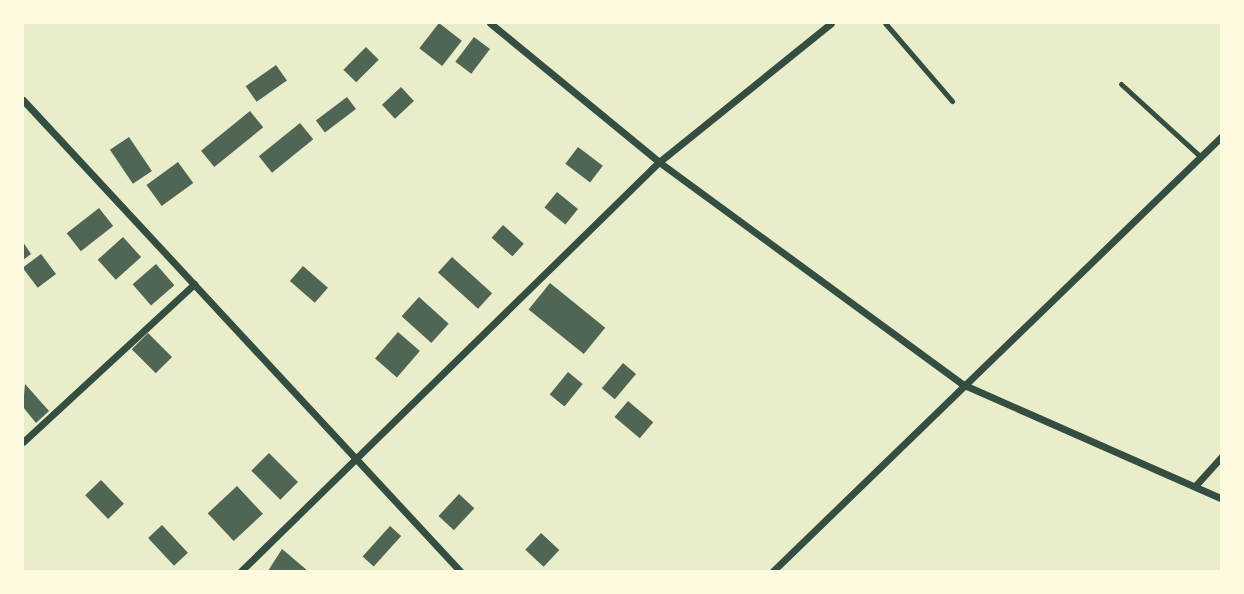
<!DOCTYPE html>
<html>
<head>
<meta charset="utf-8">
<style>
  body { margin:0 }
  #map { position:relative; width:1244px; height:594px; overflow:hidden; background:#e9edc9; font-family:Commissioner,sans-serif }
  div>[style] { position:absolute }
  .building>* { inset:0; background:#4f6655; transform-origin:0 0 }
  .service>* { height:5px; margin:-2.5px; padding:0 2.5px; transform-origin:2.5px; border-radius:2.5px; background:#344e41 }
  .minor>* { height:7px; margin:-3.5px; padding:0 3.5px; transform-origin:3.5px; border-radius:3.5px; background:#344e41 }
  span { translate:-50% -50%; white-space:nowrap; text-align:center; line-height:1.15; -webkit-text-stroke:5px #fefae0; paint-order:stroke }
  .frame { position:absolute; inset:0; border:24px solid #fefae0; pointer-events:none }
</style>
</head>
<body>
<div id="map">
  <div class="building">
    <i style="left:439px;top:23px;width:29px;height:32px;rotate:38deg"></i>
    <i style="left:474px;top:37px;width:20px;height:31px;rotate:37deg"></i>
    <i style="left:366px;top:47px;width:18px;height:32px;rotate:45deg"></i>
    <i style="left:276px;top:65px;width:19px;height:37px;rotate:55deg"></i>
    <i style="left:401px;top:87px;width:19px;height:26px;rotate:47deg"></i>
    <i style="left:347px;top:97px;width:15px;height:39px;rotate:53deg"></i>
    <i style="left:250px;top:111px;width:21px;height:63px;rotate:51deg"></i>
    <i style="left:300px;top:123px;width:21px;height:53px;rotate:51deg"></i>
    <i style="left:129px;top:137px;width:41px;height:23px;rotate:56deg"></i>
    <i style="left:578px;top:147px;width:31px;height:21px;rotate:37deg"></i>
    <i style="left:178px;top:162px;width:26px;height:39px;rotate:54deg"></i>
    <i style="left:557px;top:192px;width:27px;height:20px;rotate:39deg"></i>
    <i style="left:99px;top:208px;width:23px;height:41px;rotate:52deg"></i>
    <i style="left:503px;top:225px;width:28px;height:17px;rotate:42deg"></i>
    <i style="left:123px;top:237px;width:27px;height:34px;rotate:48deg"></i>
    <i style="clip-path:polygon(23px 242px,31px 254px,23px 260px)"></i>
    <i style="left:41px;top:254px;width:25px;height:23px;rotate:53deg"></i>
    <i style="left:452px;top:257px;width:54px;height:21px;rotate:42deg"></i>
    <i style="left:156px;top:264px;width:28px;height:31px;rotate:49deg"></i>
    <i style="left:303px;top:266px;width:33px;height:20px;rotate:41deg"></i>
    <i style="left:550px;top:283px;width:71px;height:34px;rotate:39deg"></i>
    <i style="left:419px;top:297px;width:40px;height:26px;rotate:42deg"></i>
    <i style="left:398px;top:332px;width:29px;height:35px;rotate:41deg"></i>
    <i style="left:148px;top:333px;width:34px;height:23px;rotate:45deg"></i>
    <i style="left:623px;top:363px;width:17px;height:33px;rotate:40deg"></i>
    <i style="left:568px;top:372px;width:19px;height:29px;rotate:39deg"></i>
    <i style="clip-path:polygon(25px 384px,49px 411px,36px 423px,23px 407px)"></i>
    <i style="left:628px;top:401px;width:33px;height:21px;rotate:40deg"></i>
    <i style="left:269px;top:453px;width:41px;height:25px;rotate:45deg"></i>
    <i style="left:101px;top:480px;width:33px;height:22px;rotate:46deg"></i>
    <i style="left:237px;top:486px;width:38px;height:40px;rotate:47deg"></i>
    <i style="left:459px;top:494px;width:21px;height:30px;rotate:43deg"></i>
    <i style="left:162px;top:525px;width:38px;height:19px;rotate:47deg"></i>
    <i style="left:390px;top:526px;width:15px;height:41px;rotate:42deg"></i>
    <i style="left:541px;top:533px;width:25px;height:23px;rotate:43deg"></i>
    <i style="clip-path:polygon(282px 549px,308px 571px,268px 571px)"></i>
  </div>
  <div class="service">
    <i style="left:885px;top:23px;width:103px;rotate:49.3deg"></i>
    <i style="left:1121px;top:84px;width:108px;rotate:42.4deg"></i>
  </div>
  <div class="minor">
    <i style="left:490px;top:23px;width:219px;rotate:39.4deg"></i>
    <i style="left:659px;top:162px;width:376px;rotate:36.2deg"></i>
    <i style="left:962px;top:384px;width:283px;rotate:23.8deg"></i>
    <i style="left:23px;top:100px;width:643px;rotate:47.14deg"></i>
    <i style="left:23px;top:442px;width:233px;rotate:-42.7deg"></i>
    <i style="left:1196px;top:485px;width:38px;rotate:-48deg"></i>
    <i style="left:241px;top:571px;width:585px;rotate:-44.38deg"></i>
    <i style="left:659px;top:162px;width:221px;rotate:-38.9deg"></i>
    <i style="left:773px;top:571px;width:624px;rotate:-44.09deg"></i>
  </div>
  <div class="frame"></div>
</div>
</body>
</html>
